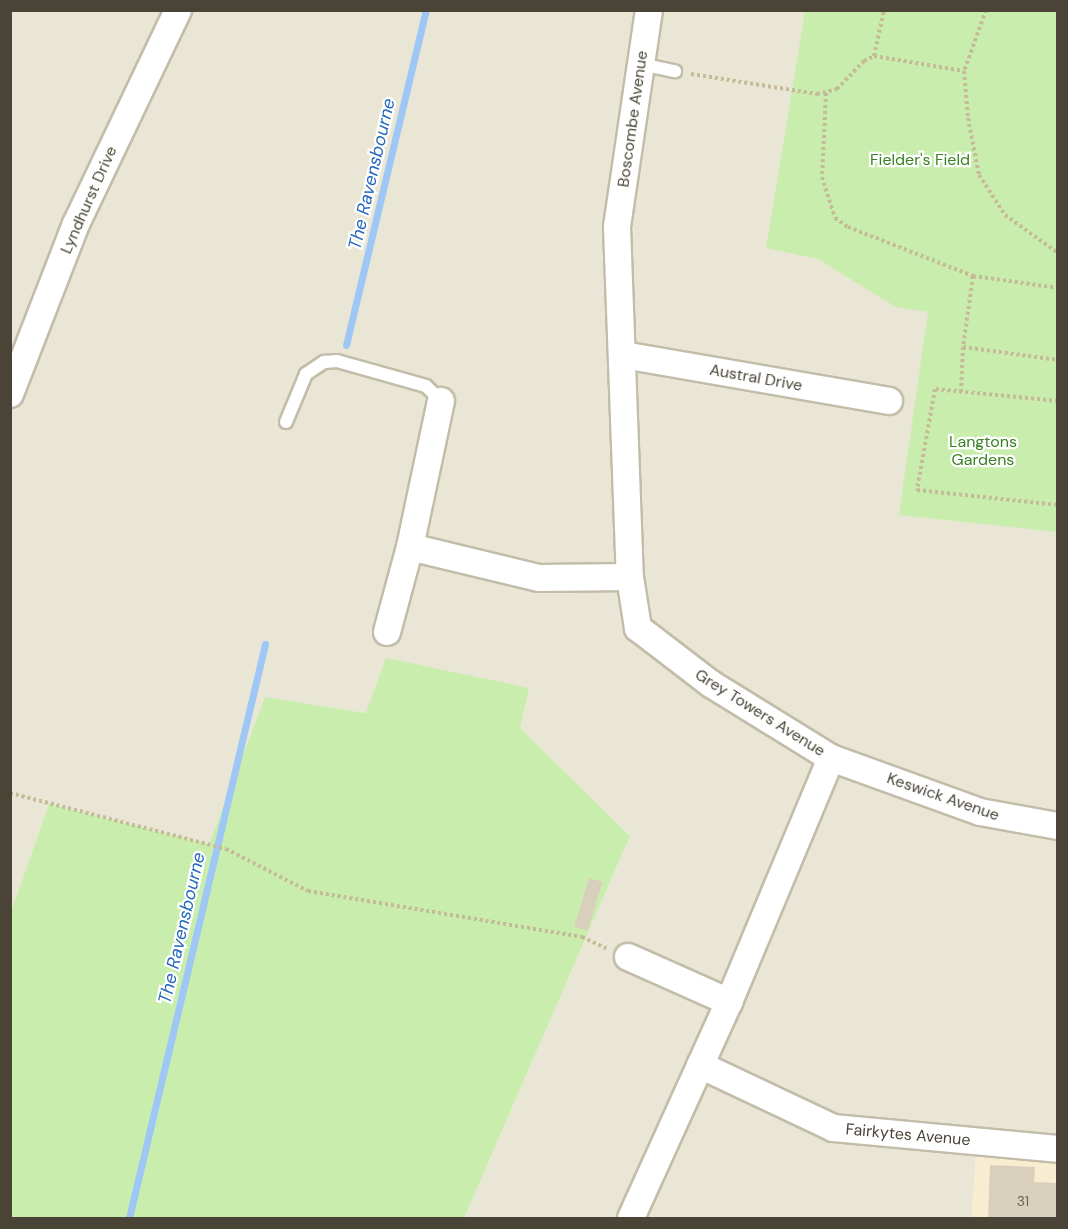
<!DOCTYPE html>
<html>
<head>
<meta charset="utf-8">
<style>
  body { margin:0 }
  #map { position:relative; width:1068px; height:1229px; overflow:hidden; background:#f5f3e8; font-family:"DM Sans",sans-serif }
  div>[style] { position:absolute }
  .residential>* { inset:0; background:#eae6d5 }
  .commercial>* { inset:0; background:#f8edd1; transform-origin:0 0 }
  .green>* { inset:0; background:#c8edad }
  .stream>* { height:7px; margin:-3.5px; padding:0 3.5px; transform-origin:3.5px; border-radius:3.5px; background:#9fc7f6 }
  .building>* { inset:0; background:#d8d0bc; transform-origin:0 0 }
  .path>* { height:4px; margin-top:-2px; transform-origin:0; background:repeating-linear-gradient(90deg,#c5bb99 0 3px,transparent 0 6px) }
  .roads { filter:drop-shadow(2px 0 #c2bca9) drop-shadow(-2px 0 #c2bca9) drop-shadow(0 2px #c2bca9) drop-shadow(0 -2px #c2bca9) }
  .service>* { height:12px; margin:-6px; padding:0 6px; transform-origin:6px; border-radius:6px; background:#fff }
  .minor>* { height:26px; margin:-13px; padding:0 13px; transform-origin:13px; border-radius:13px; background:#fff }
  span { translate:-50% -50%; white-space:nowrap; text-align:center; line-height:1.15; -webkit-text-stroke:4.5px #fff; paint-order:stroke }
  .number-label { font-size:14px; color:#6d6758 }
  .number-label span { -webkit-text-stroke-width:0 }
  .street-label { font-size:16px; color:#494436 }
  .park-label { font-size:16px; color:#3a8123 }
  .water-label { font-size:18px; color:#2569bf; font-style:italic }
  .frame { position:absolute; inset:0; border:12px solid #494436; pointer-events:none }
</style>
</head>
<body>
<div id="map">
  <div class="residential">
    <i style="clip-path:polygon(11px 11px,1057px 11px,1057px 1160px,976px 1154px,972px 1218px,464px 1218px,630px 836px,520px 728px,528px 688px,366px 713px,265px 697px,209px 844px,49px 804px,11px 912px)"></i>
  </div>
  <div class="commercial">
    <i style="left:976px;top:1154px;width:81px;height:64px;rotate:4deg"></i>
  </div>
  <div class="green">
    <i style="clip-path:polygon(805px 11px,1057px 11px,1057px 532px,899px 515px,928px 312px,896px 307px,818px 259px,766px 248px)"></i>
    <i style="clip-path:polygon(386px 658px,529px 688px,520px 728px,630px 836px,464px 1218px,11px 1218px,11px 912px,49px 804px,209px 844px,265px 697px,366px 713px)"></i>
  </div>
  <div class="stream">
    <i style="left:346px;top:345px;width:344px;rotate:-76.6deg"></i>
    <i style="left:129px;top:1218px;width:590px;rotate:-76.67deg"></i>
  </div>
  <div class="building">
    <i style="left:589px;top:878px;width:14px;height:51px;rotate:17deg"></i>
    <i style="clip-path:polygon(990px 1165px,1035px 1167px,1034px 1182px,1058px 1183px,1058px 1218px,988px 1218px)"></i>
  </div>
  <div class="path">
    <i style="left:986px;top:10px;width:65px;rotate:109.8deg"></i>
    <i style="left:964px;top:71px;width:47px;rotate:85.1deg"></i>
    <i style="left:968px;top:118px;width:58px;rotate:79.1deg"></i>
    <i style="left:979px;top:175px;width:48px;rotate:57deg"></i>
    <i style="left:1005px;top:215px;width:65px;rotate:35.6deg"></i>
    <i style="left:874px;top:56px;width:47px;rotate:-77.7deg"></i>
    <i style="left:691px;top:74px;width:128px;rotate:9deg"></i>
    <i style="left:817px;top:94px;width:21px;rotate:-14deg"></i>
    <i style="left:837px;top:89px;width:39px;rotate:-46deg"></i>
    <i style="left:864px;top:61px;width:11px;rotate:-27deg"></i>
    <i style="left:874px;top:56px;width:91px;rotate:9.5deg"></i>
    <i style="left:826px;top:93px;width:84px;rotate:92.7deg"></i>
    <i style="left:822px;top:177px;width:43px;rotate:72.4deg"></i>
    <i style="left:835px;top:218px;width:16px;rotate:35deg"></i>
    <i style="left:848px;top:227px;width:134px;rotate:21.4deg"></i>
    <i style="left:973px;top:276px;width:72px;rotate:98deg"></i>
    <i style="left:973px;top:276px;width:86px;rotate:8deg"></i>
    <i style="left:961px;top:392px;width:45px;rotate:-87.5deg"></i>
    <i style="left:963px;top:347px;width:96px;rotate:7.8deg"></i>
    <i style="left:1058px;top:401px;width:124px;rotate:-174.4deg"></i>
    <i style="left:935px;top:389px;width:103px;rotate:100.1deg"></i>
    <i style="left:917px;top:490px;width:142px;rotate:6.1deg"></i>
    <i style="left:10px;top:793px;width:223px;rotate:14.5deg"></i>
    <i style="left:226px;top:849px;width:92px;rotate:27.1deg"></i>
    <i style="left:308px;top:891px;width:278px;rotate:9.5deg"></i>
    <i style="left:582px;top:937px;width:29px;rotate:25deg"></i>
  </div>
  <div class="roads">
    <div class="service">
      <i style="left:641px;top:64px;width:35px;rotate:12deg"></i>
      <i style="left:286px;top:422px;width:52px;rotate:-67.4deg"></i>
      <i style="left:306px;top:374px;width:22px;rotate:-34deg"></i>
      <i style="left:324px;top:362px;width:13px;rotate:-4deg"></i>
      <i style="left:337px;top:361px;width:92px;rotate:15.7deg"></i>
      <i style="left:426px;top:386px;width:21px;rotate:45deg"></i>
    </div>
    <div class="minor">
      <i style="left:649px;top:10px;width:219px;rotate:98.4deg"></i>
      <i style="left:617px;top:227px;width:350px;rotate:87.9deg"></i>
      <i style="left:630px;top:577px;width:52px;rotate:81.1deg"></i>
      <i style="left:638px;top:628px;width:92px;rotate:37.5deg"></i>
      <i style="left:711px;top:684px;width:141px;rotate:31.7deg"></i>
      <i style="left:831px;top:758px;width:158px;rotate:19.9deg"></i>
      <i style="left:980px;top:812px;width:79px;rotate:10.2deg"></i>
      <i style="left:623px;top:355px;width:270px;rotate:9.8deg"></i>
      <i style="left:10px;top:394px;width:182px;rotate:-68.8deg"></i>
      <i style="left:76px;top:224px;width:237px;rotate:-64.5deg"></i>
      <i style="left:441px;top:401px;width:149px;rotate:102deg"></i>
      <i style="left:410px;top:547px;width:133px;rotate:13.5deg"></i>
      <i style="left:539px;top:578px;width:91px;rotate:-0.6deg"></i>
      <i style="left:387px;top:632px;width:88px;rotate:-74.9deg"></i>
      <i style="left:628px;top:957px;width:111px;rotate:24deg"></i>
      <i style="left:700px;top:1065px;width:147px;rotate:25.3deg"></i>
      <i style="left:833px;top:1128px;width:226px;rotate:5.3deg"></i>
      <i style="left:631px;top:1218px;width:237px;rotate:-65.6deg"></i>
      <i style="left:729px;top:1002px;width:264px;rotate:-67.3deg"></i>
    </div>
  </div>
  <div class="number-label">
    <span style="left:1023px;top:1201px">31</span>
  </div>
  <div class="street-label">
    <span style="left:633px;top:119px;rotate:-82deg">Boscombe Avenue</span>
    <span style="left:89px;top:200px;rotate:-66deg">Lyndhurst Drive</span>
    <span style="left:756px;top:378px;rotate:10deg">Austral Drive</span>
    <span style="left:760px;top:713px;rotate:32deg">Grey Towers Avenue</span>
    <span style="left:943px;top:797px;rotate:19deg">Keswick Avenue</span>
    <span style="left:908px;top:1135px;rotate:5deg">Fairkytes Avenue</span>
  </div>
  <div class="park-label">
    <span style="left:920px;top:160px">Fielder's Field</span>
    <span style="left:983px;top:451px">Langtons<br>Gardens</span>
  </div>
  <div class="water-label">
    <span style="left:372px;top:174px;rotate:-77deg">The Ravensbourne</span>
    <span style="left:182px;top:928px;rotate:-77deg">The Ravensbourne</span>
  </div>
  <div class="frame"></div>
</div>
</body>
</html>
